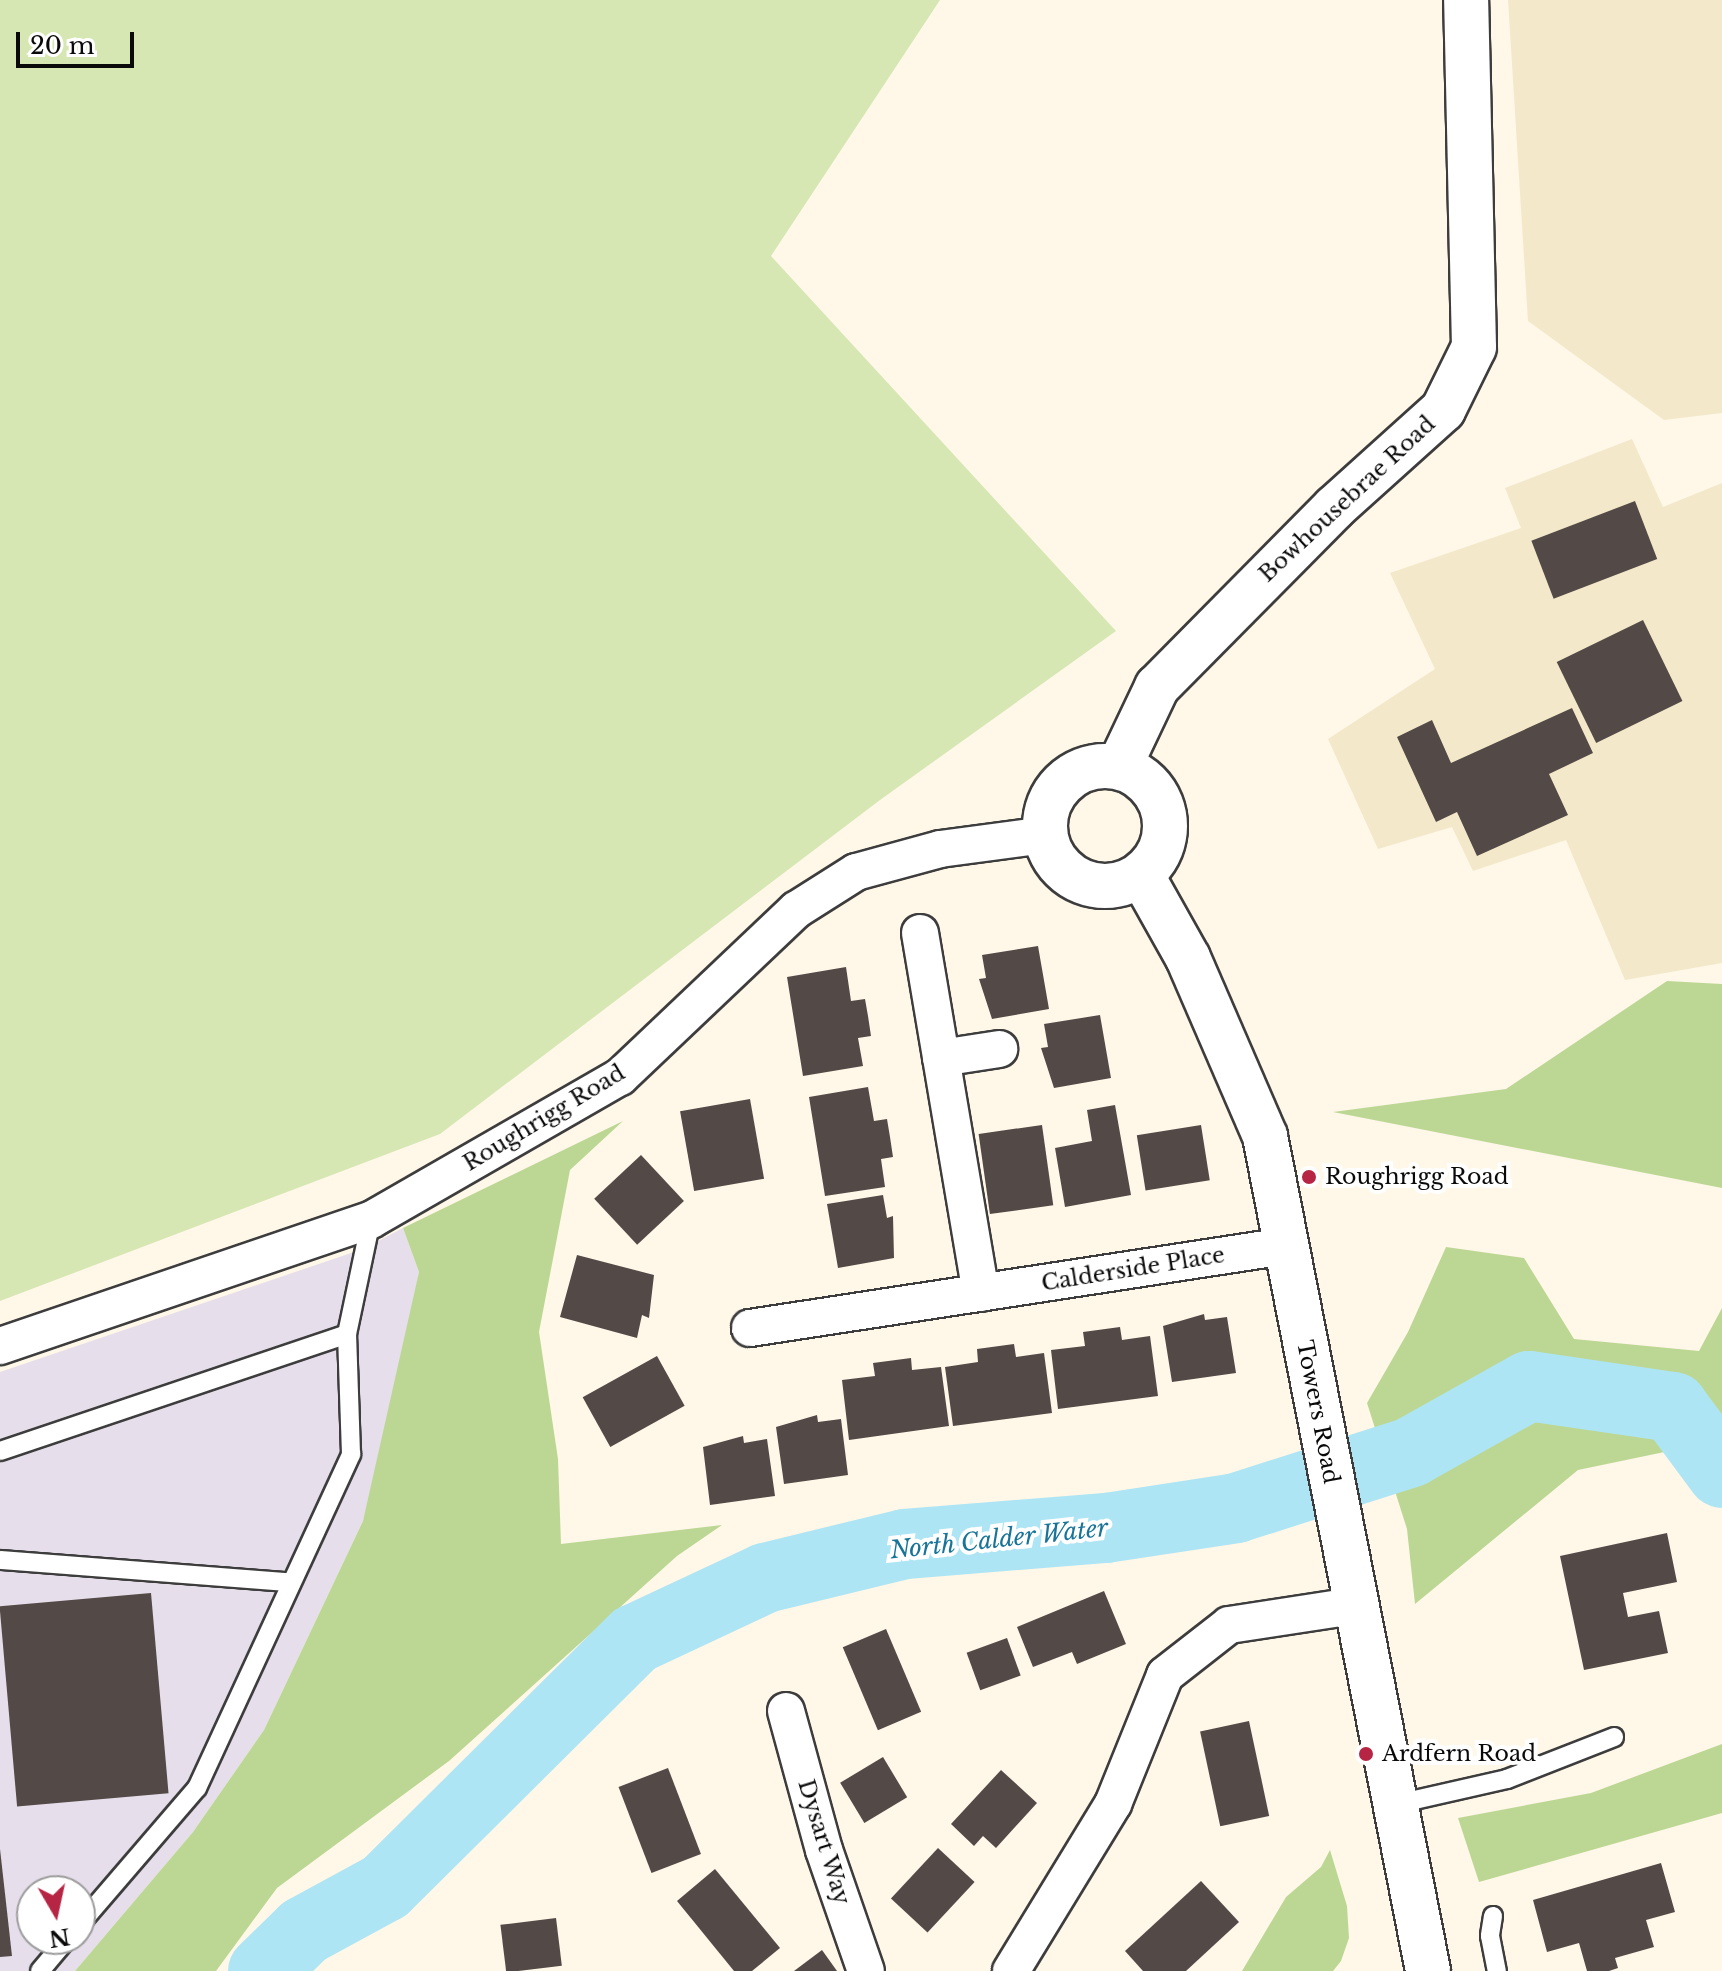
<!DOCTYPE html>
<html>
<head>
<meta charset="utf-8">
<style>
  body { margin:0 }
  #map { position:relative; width:1722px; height:1971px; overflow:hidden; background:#fff7e8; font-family:"Libre Baskerville",serif }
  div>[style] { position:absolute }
  .industrial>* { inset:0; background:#e6deea }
  .farmland>* { inset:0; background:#f3e9ca }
  .green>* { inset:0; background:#d6e7b4 }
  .forest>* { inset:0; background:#bcd793 }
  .river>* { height:70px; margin:-35px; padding:0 35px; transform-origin:35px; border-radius:35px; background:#aee5f4 }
  .building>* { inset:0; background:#534a47; transform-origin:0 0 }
  .roads { filter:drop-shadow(2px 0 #3d3d3d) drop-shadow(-2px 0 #3d3d3d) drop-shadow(0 2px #3d3d3d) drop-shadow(0 -2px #3d3d3d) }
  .service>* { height:18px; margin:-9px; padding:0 9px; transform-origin:9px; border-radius:9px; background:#fff }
  .minor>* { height:36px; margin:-18px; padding:0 18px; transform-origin:18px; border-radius:18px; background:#fff }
  .tertiary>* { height:44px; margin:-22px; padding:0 22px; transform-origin:22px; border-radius:22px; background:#fff }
  .tertiary>.ring { margin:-22px; padding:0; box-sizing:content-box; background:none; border:44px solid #fff; border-radius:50% }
  .dots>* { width:22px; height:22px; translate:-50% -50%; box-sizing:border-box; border:4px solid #fff; border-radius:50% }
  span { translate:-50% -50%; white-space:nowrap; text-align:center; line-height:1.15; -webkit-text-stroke:8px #fff; paint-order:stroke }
  .street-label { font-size:22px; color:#0a0a0a }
  .poi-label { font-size:22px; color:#0a0a0a }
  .left { translate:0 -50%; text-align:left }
  .water-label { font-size:24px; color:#187498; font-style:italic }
  .north { position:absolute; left:16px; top:1875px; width:80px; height:80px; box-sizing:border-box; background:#fff; border:2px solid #9d9d9d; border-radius:50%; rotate:171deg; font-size:22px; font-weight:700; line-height:32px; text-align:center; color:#0a0a0a }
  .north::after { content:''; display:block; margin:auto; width:28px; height:36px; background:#b62644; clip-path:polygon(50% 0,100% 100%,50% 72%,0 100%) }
  .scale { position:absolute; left:16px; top:32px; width:118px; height:36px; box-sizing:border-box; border:4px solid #0a0a0a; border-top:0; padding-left:10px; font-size:24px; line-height:28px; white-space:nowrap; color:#0a0a0a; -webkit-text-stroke:6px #fff; paint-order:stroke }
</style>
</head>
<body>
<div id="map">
  <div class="industrial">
    <i style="clip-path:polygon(evenodd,403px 1228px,419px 1272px,390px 1431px,363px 1521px,264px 1730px,193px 1832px,75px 1971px,0 1971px,0 1372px,363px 1249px,403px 1228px,32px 1891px,80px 1891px,80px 1939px,32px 1939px,32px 1891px)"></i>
  </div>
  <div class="farmland">
    <i style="clip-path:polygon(1508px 0,1722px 0,1722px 413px,1664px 420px,1528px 321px)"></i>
    <i style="clip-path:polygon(1632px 439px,1663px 507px,1722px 483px,1722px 963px,1625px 980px,1566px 840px,1473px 871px,1452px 827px,1378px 849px,1328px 739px,1435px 669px,1390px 573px,1521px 528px,1505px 488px)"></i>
  </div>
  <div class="green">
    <i style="clip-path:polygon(0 0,940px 0,771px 256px,1116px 631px,880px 800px,440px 1134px,0 1301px)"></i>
  </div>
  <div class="forest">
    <i style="clip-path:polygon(1667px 981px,1722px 984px,1722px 1188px,1333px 1112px,1506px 1089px)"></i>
    <i style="clip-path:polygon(623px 1121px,570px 1170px,539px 1332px,558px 1459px,561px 1544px,722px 1525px,677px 1556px,449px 1761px,277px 1888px,216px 1971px,75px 1971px,193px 1832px,264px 1730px,363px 1521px,419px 1272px,403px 1228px)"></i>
    <i style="clip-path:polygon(1446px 1247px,1524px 1258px,1574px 1339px,1699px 1351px,1722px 1308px,1722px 1440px,1578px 1470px,1415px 1604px,1407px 1529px,1367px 1403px,1408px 1332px)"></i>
    <i style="clip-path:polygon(1722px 1744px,1722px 1813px,1479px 1882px,1458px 1818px,1591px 1793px)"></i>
    <i style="clip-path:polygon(1330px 1850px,1347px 1906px,1349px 1938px,1341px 1961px,1333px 1971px,1242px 1971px,1286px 1897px,1321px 1867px)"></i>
  </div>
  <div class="river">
    <i style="left:263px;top:1971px;width:57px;rotate:-44.3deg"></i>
    <i style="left:304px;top:1931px;width:92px;rotate:-28.5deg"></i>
    <i style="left:385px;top:1887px;width:352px;rotate:-44.8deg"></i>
    <i style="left:635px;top:1639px;width:144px;rotate:-25.1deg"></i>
    <i style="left:765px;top:1578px;width:144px;rotate:-13.7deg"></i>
    <i style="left:905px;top:1544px;width:202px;rotate:-4.6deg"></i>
    <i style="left:1106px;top:1528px;width:132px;rotate:-8.7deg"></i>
    <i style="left:1236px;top:1508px;width:184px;rotate:-17.7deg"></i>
    <i style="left:1411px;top:1452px;width:135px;rotate:-29.2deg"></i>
    <i style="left:1529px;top:1386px;width:146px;rotate:8.3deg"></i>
    <i style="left:1673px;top:1407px;width:82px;rotate:53.4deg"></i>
  </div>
  <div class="building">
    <i style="left:1635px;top:501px;width:62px;height:111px;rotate:69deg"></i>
    <i style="left:1643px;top:620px;width:90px;height:96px;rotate:64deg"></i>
    <i style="clip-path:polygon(1572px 708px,1593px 753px,1549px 774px,1568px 815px,1477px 856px,1457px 812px,1436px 822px,1397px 737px,1432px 720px,1451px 763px)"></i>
    <i style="clip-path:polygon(1038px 946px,1049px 1009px,992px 1019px,979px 979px,986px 978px,982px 955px)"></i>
    <i style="clip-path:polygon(846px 967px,851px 1001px,865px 999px,868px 1016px,871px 1036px,858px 1038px,863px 1066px,803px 1076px,787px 977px)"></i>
    <i style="clip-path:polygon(1100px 1015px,1111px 1078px,1054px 1088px,1041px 1048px,1048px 1047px,1044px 1024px)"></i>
    <i style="clip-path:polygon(868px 1087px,874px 1121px,887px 1119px,890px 1137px,893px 1157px,881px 1159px,885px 1187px,825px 1196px,809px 1097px)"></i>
    <i style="left:750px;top:1099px;width:81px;height:71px;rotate:80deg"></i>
    <i style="clip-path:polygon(1115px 1105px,1131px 1195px,1065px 1207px,1055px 1148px,1092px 1141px,1087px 1110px)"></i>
    <i style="left:1042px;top:1125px;width:81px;height:64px;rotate:82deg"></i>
    <i style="left:1201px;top:1125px;width:56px;height:65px;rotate:81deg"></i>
    <i style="left:641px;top:1155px;width:63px;height:64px;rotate:47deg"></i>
    <i style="clip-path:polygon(883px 1195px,887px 1218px,893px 1216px,894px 1258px,838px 1268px,827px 1204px)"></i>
    <i style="clip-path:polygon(577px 1255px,654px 1275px,649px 1318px,642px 1315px,637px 1338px,560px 1317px)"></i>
    <i style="clip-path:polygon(1204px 1314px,1205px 1320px,1227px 1317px,1236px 1373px,1172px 1382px,1163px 1326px)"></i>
    <i style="clip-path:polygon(1120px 1327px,1122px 1340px,1150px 1336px,1158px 1396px,1058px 1409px,1051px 1350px,1085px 1346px,1083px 1332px)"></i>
    <i style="clip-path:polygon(1014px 1344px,1016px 1357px,1044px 1353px,1052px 1413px,953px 1426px,945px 1367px,978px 1362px,977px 1349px)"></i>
    <i style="left:657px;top:1356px;width:57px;height:85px;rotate:61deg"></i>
    <i style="clip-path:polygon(911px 1358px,912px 1370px,941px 1367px,949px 1426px,849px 1440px,842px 1380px,875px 1376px,873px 1363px)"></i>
    <i style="clip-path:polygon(817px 1415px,818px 1422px,841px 1419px,848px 1475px,784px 1484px,776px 1427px)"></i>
    <i style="clip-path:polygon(743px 1436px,744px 1443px,767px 1439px,775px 1496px,710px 1505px,703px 1447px)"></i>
    <i style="clip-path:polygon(1667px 1533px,1677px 1582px,1623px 1593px,1628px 1617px,1659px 1611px,1668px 1653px,1584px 1670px,1560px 1556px)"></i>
    <i style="clip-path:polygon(1104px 1591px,1126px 1644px,1077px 1664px,1072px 1652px,1033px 1667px,1017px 1627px)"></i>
    <i style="left:151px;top:1593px;width:201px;height:152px;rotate:85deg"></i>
    <i style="left:886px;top:1629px;width:90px;height:47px;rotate:67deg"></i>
    <i style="left:1007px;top:1638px;width:40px;height:43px;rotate:70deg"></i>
    <i style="left:1249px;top:1721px;width:97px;height:50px;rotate:78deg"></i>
    <i style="left:883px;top:1757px;width:47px;height:50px;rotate:59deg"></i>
    <i style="left:668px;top:1768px;width:92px;height:53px;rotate:69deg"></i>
    <i style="clip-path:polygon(1001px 1770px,1037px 1803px,996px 1848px,983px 1836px,974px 1846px,951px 1824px)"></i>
    <i style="left:938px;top:1848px;width:50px;height:69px;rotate:43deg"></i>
    <i style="clip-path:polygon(0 1849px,12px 1956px,0 1957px)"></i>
    <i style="clip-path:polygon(1661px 1863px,1675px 1912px,1646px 1920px,1654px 1947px,1615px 1958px,1618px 1968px,1609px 1971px,1587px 1971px,1579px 1943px,1547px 1952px,1533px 1900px)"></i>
    <i style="clip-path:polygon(715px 1869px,780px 1948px,752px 1971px,734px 1971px,677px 1901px)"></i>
    <i style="clip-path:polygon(1201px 1881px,1239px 1922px,1186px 1971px,1143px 1971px,1125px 1951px)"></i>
    <i style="left:556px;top:1918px;width:48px;height:56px;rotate:83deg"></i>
    <i style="clip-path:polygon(822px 1950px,837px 1971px,794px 1971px)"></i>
  </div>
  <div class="roads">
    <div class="service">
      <i style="left:0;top:1451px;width:366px;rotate:-18.6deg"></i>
      <i style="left:347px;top:1334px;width:116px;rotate:-78.1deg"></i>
      <i style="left:0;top:1560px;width:289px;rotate:4.4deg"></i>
      <i style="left:1397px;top:1804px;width:113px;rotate:-12.8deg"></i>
      <i style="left:1507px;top:1779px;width:115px;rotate:-21.4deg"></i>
      <i style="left:1493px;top:1916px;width:20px;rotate:99deg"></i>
      <i style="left:1490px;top:1936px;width:36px;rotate:79deg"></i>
      <i style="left:80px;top:1924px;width:179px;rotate:-49.3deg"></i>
      <i style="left:197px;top:1788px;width:368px;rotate:-65.2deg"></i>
      <i style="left:351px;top:1454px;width:120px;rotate:-91.9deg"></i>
      <i style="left:40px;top:1971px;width:42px;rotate:-49.8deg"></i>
    </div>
    <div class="minor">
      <i style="left:920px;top:933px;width:365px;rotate:80.4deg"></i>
      <i style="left:941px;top:1058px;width:59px;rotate:-8.8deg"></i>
      <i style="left:750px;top:1328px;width:541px;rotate:-8.71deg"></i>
      <i style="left:0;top:1346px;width:392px;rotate:-18.8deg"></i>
      <i style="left:371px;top:1220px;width:287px;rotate:-29.9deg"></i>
      <i style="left:620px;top:1077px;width:243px;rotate:-43.5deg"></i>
      <i style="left:796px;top:910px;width:71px;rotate:-32.3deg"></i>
      <i style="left:856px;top:872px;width:87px;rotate:-15.3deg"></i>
      <i style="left:940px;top:849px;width:106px;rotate:-7.6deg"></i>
      <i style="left:786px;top:1711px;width:144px;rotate:74.7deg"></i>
      <i style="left:824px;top:1850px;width:128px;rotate:70.9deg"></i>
      <i style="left:1011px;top:1971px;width:196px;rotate:-58.6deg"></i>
      <i style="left:1113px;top:1804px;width:139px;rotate:-68deg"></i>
      <i style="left:1165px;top:1675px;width:81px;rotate:-38deg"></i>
      <i style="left:1229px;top:1625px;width:125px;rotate:-8.7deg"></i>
    </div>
    <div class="tertiary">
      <i class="ring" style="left:1045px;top:766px;width:76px;height:76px"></i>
      <i style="left:1119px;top:767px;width:89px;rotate:-64.6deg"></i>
      <i style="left:1157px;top:687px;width:252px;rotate:-45.3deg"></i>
      <i style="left:1334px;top:508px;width:147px;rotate:-42deg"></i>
      <i style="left:1443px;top:410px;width:70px;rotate:-63.8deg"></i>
      <i style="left:1474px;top:347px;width:347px;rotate:-91.3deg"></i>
      <i style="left:1142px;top:876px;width:94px;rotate:60.7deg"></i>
      <i style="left:1188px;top:958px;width:194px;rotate:66.6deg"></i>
      <i style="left:1265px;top:1136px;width:851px;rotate:78.95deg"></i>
    </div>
  </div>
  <div class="dots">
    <i style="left:1309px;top:1177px;background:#b62644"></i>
    <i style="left:1366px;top:1754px;background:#b62644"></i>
  </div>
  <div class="street-label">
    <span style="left:1347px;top:499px;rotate:-43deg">Bowhousebrae Road</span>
    <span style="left:544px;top:1118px;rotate:-31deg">Roughrigg Road</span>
    <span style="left:1133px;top:1269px;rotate:-9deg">Calderside Place</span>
    <span style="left:1318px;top:1412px;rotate:79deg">Towers Road</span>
    <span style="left:824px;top:1842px;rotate:73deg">Dysart Way</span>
  </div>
  <div class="poi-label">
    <span class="left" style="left:1325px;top:1177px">Roughrigg Road</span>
    <span class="left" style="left:1382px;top:1754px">Ardfern Road</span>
  </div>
  <div class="water-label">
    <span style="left:999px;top:1539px;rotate:-6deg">North Calder Water</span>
  </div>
  <div class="north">N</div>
  <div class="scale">20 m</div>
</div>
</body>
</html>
